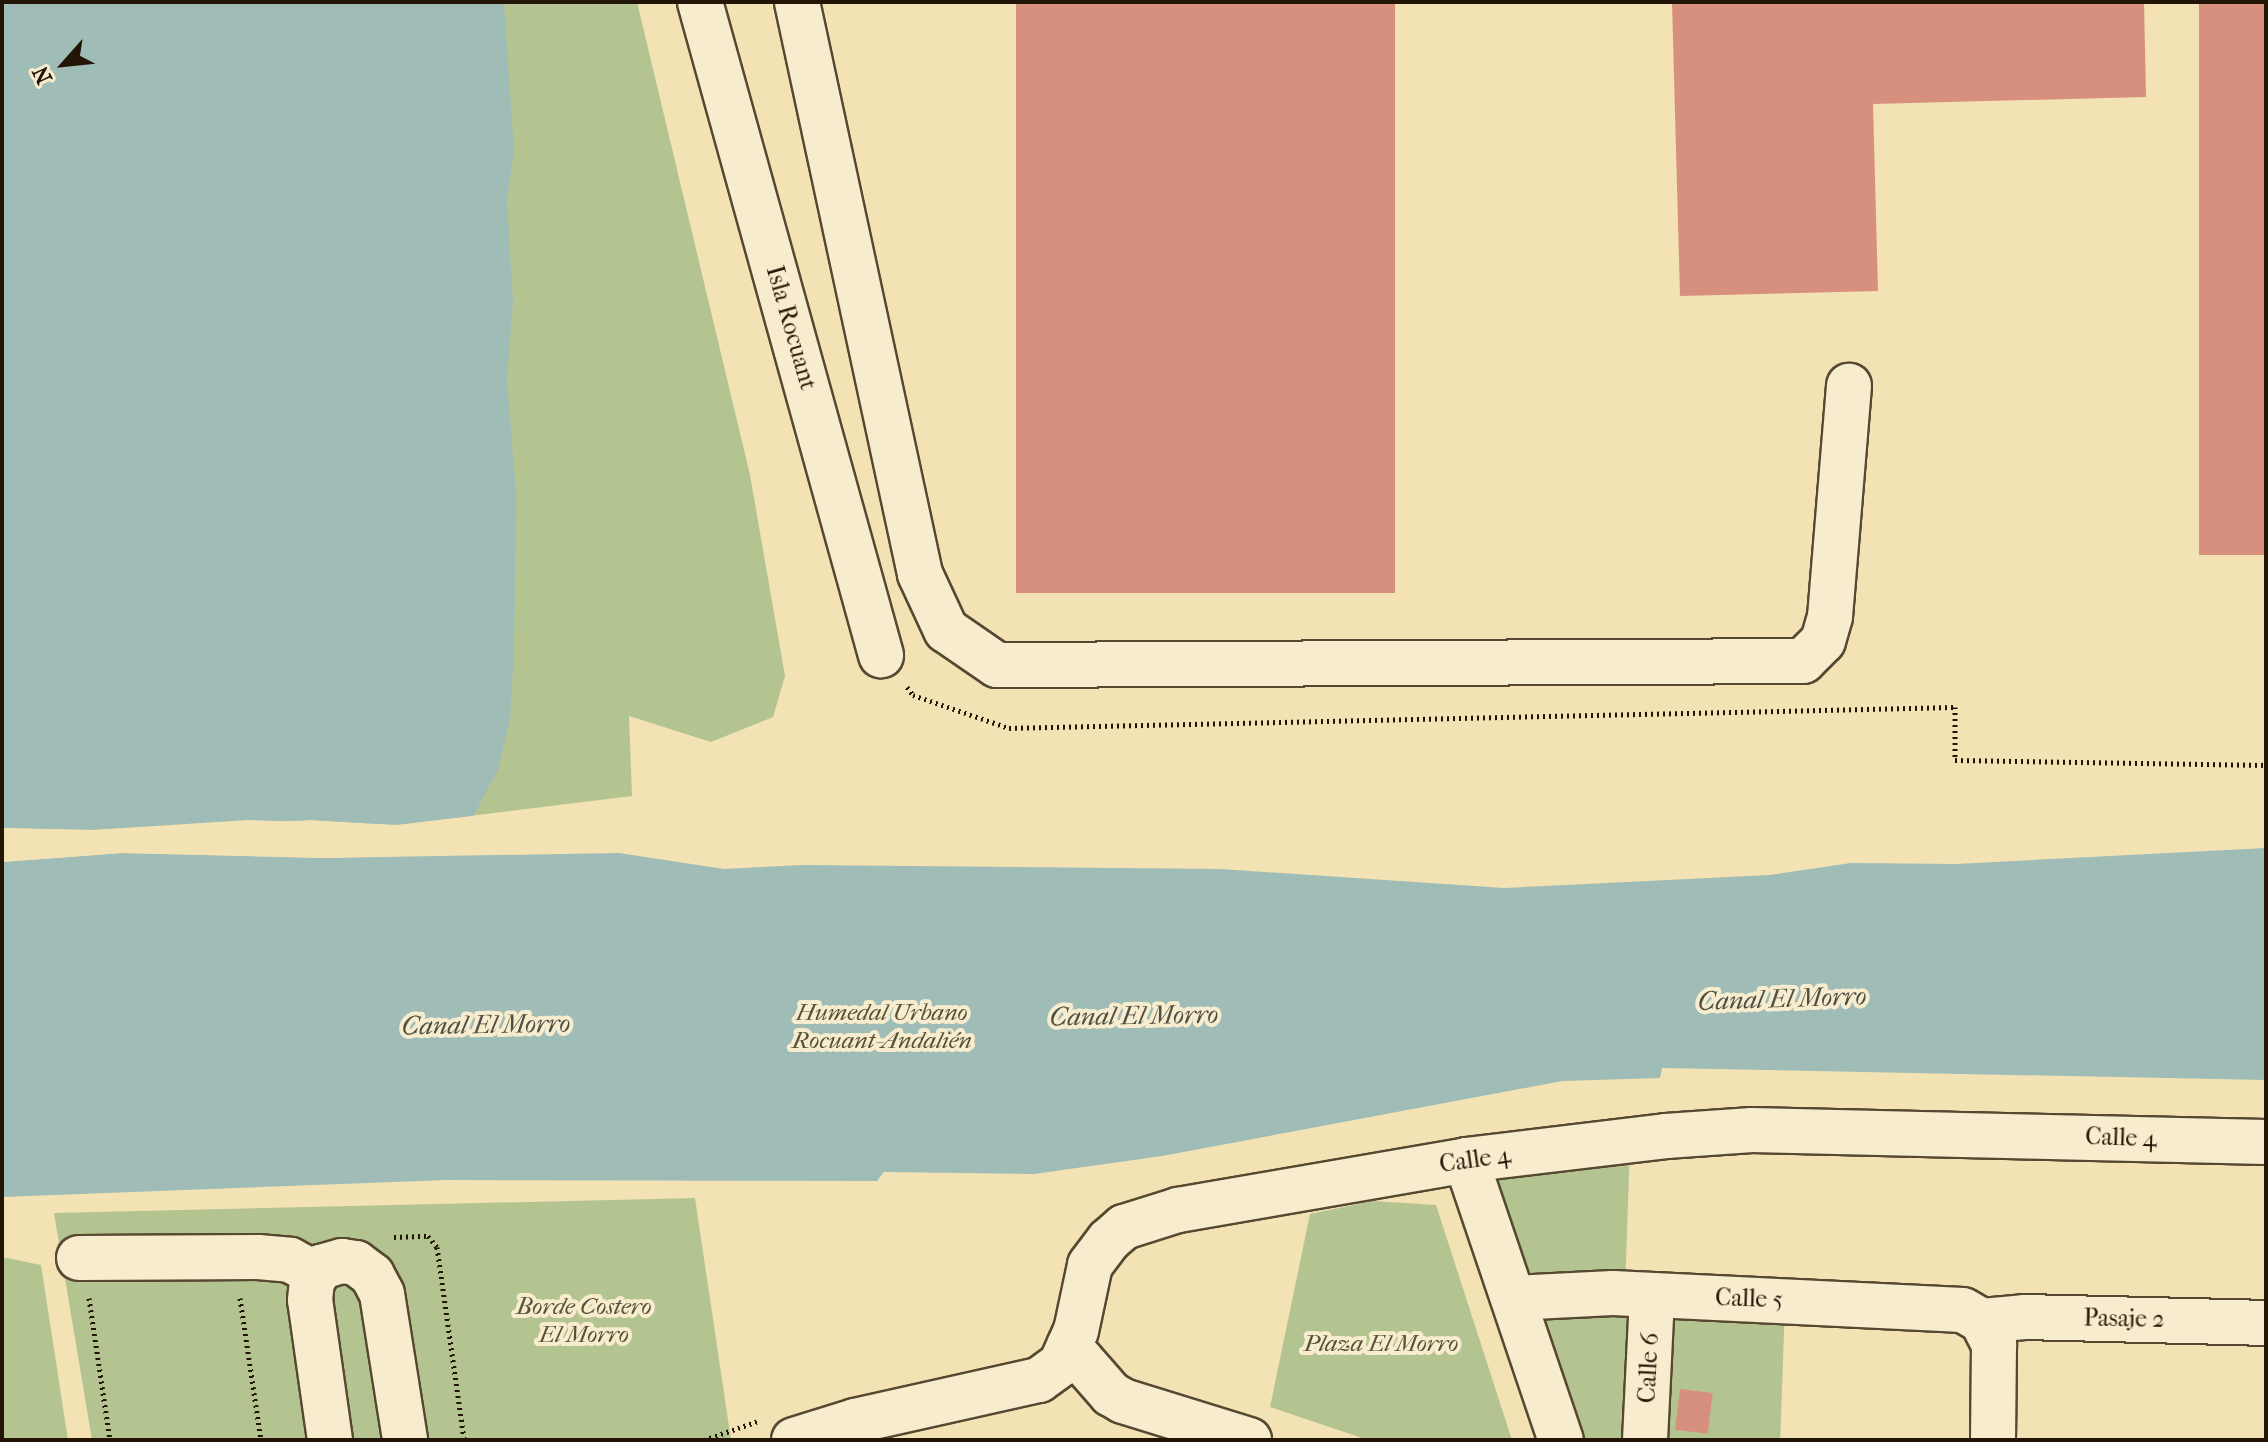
<!DOCTYPE html>
<html>
<head>
<meta charset="utf-8">
<style>
  body { margin:0 }
  #map { position:relative; width:2268px; height:1442px; overflow:hidden; background:#f2e2b4; font-family:"IM FELL French Canon",serif }
  div>[style] { position:absolute }
  .green>* { inset:0; background:#b4c491; transform-origin:0 0 }
  .water>* { inset:0; background:#9fbcb7 }
  .pier>* { inset:0; background:#f2e2b4 }
  .building>* { inset:0; background:#d7907d; transform-origin:0 0 }
  .path>* { height:5px; margin-top:-2.5px; transform-origin:0; background:repeating-linear-gradient(90deg,#231505 0 2px,transparent 0 6px) }
  .roads { filter:drop-shadow(2px 0 #574831) drop-shadow(-2px 0 #574831) drop-shadow(0 2px #574831) drop-shadow(0 -2px #574831) }
  .minor>* { height:44px; margin:-22px; padding:0 22px; transform-origin:22px; border-radius:22px; background:#f7ecce }
  span { translate:-50% -50%; white-space:nowrap; text-align:center; line-height:1.15; -webkit-text-stroke:8px #f7ecce; paint-order:stroke }
  .street-label { font-size:24px; color:#231505 }
  .park-label { font-size:24px; color:#565236; font-style:italic }
  .water-label { font-size:26px; color:#4e4f43; font-style:italic }
  .frame { position:absolute; inset:0; border:4px solid #231505; pointer-events:none }
  .north { position:absolute; left:24px; top:24px; width:80px; height:80px; -webkit-text-stroke:6px #f7ecce; paint-order:stroke; rotate:243deg; font-size:22px; font-weight:700; line-height:32px; text-align:center; color:#231505 }
  .north::after { content:''; display:block; margin:auto; width:28px; height:36px; background:#231505; clip-path:polygon(50% 0,100% 100%,50% 72%,0 100%) }
</style>
</head>
<body>
<div id="map">
  <div class="green">
    <i style="clip-path:polygon(354px 2px,637px 2px,750px 475px,785px 676px,773px 717px,711px 742px,629px 716px,632px 796px,397px 825px,310px 820px,92px 830px,2px 828px,2px 300px)"></i>
    <i style="clip-path:polygon(1630px 1145px,1625px 1290px,1515px 1296px,1469px 1163px)"></i>
    <i style="clip-path:polygon(695px 1198px,731px 1440px,92px 1440px,54px 1213px)"></i>
    <i style="clip-path:polygon(1373px 1201px,1436px 1205px,1512px 1440px,1368px 1440px,1270px 1407px,1310px 1214px)"></i>
    <i style="clip-path:polygon(2px 1257px,41px 1265px,68px 1440px,2px 1440px)"></i>
    <i style="clip-path:polygon(1649px 1298px,1642px 1440px,1564px 1440px,1517px 1301px)"></i>
    <i style="left:1656px;top:1301px;width:129px;height:139px;rotate:2deg"></i>
  </div>
  <div class="water">
    <i style="clip-path:polygon(2px 2px,504px 2px,514px 150px,507px 199px,513px 302px,507px 379px,516px 495px,514px 652px,510px 719px,498px 770px,473px 816px,397px 825px,310px 820px,92px 830px,2px 828px)"></i>
    <i style="clip-path:polygon(2266px 848px,2266px 1080px,1662px 1068px,1660px 1078px,1562px 1081px,1162px 1156px,1034px 1174px,884px 1172px,877px 1181px,446px 1180px,2px 1197px,2px 862px,122px 853px,325px 858px,619px 853px,724px 869px,803px 865px,1220px 869px,1504px 888px,1770px 875px,1851px 863px,1956px 864px)"></i>
  </div>
  <div class="pier">
    <i style="clip-path:polygon(473px 816px,473px 820px,397px 829px,249px 824px,93px 833px,2px 832px,2px 828px,92px 830px,249px 820px,397px 825px)"></i>
    <i style="clip-path:polygon(122px 849px,325px 854px,475px 850px,476px 854px,325px 858px,122px 853px,2px 862px,2px 858px)"></i>
  </div>
  <div class="building">
    <i style="left:1016px;top:2px;width:379px;height:591px"></i>
    <i style="clip-path:polygon(1672px 2px,2144px 2px,2146px 97px,1873px 104px,1878px 291px,1680px 296px)"></i>
    <i style="left:2199px;top:2px;width:67px;height:553px"></i>
    <i style="left:1680px;top:1389px;width:33px;height:41px;rotate:7deg"></i>
  </div>
  <div class="path">
    <i style="left:907px;top:687px;width:10px;rotate:53deg"></i>
    <i style="left:913px;top:695px;width:102px;rotate:19deg"></i>
    <i style="left:1009px;top:728px;width:946px;rotate:-1.27deg"></i>
    <i style="left:1955px;top:707px;width:53px;rotate:90deg"></i>
    <i style="left:1955px;top:760px;width:311px;rotate:0.9deg"></i>
    <i style="left:394px;top:1237px;width:34px;rotate:-2deg"></i>
    <i style="left:428px;top:1236px;width:14px;rotate:51deg"></i>
    <i style="left:437px;top:1247px;width:195px;rotate:82deg"></i>
    <i style="left:89px;top:1298px;width:144px;rotate:81.6deg"></i>
    <i style="left:240px;top:1298px;width:144px;rotate:81.6deg"></i>
    <i style="left:704px;top:1440px;width:57px;rotate:-19.4deg"></i>
  </div>
  <div class="roads">
    <div class="minor">
      <i style="left:700px;top:2px;width:678px;rotate:74.51deg"></i>
      <i style="left:797px;top:2px;width:585px;rotate:77.86deg"></i>
      <i style="left:920px;top:574px;width:62px;rotate:65.1deg"></i>
      <i style="left:946px;top:630px;width:62px;rotate:34.5deg"></i>
      <i style="left:997px;top:665px;width:806px;rotate:-0.28deg"></i>
      <i style="left:1803px;top:661px;width:28px;rotate:-45deg"></i>
      <i style="left:1823px;top:641px;width:25px;rotate:-74deg"></i>
      <i style="left:1830px;top:617px;width:232px;rotate:-85.3deg"></i>
      <i style="left:1466px;top:1160px;width:296px;rotate:71.3deg"></i>
      <i style="left:79px;top:1258px;width:179px;rotate:-0.3deg"></i>
      <i style="left:258px;top:1257px;width:32px;rotate:5deg"></i>
      <i style="left:290px;top:1260px;width:30px;rotate:28deg"></i>
      <i style="left:1513px;top:1298px;width:100px;rotate:-2.9deg"></i>
      <i style="left:1613px;top:1293px;width:350px;rotate:2.8deg"></i>
      <i style="left:1963px;top:1310px;width:22px;rotate:30deg"></i>
      <i style="left:1982px;top:1321px;width:27px;rotate:63deg"></i>
      <i style="left:1994px;top:1345px;width:95px;rotate:90.6deg"></i>
      <i style="left:1982px;top:1321px;width:42px;rotate:-5.4deg"></i>
      <i style="left:2024px;top:1317px;width:242px;rotate:1.4deg"></i>
      <i style="left:1069px;top:1346px;width:64px;rotate:48.8deg"></i>
      <i style="left:1111px;top:1394px;width:14px;rotate:30deg"></i>
      <i style="left:1123px;top:1401px;width:132px;rotate:17.2deg"></i>
      <i style="left:330px;top:1440px;width:141px;rotate:-98.1deg"></i>
      <i style="left:310px;top:1300px;width:19px;rotate:-84deg"></i>
      <i style="left:312px;top:1281px;width:17px;rotate:-57deg"></i>
      <i style="left:321px;top:1267px;width:22px;rotate:-16deg"></i>
      <i style="left:342px;top:1261px;width:14px;rotate:8deg"></i>
      <i style="left:356px;top:1263px;width:20px;rotate:37deg"></i>
      <i style="left:372px;top:1275px;width:21px;rotate:62deg"></i>
      <i style="left:382px;top:1294px;width:148px;rotate:81deg"></i>
      <i style="left:794px;top:1440px;width:64px;rotate:-17.3deg"></i>
      <i style="left:855px;top:1421px;width:189px;rotate:-12.6deg"></i>
      <i style="left:1039px;top:1380px;width:27px;rotate:-36deg"></i>
      <i style="left:1061px;top:1364px;width:36px;rotate:-66deg"></i>
      <i style="left:1076px;top:1331px;width:67px;rotate:-78deg"></i>
      <i style="left:1090px;top:1265px;width:31px;rotate:-53deg"></i>
      <i style="left:1109px;top:1240px;width:20px;rotate:-41deg"></i>
      <i style="left:1124px;top:1227px;width:57px;rotate:-17.5deg"></i>
      <i style="left:1178px;top:1210px;width:292px;rotate:-9.8deg"></i>
      <i style="left:1466px;top:1160px;width:201px;rotate:-6.8deg"></i>
      <i style="left:1666px;top:1136px;width:86px;rotate:-4deg"></i>
      <i style="left:1752px;top:1130px;width:514px;rotate:1.34deg"></i>
      <i style="left:1645px;top:1440px;width:145px;rotate:-87.2deg"></i>
    </div>
  </div>
  <div class="street-label">
    <span style="left:791px;top:328px;rotate:74deg">Isla Rocuant</span>
    <span style="left:2121px;top:1138px;rotate:2deg">Calle 4</span>
    <span style="left:1475px;top:1160px;rotate:-8deg">Calle 4</span>
    <span style="left:1749px;top:1299px;rotate:2deg">Calle 5</span>
    <span style="left:2124px;top:1319px;rotate:1deg">Pasaje 2</span>
    <span style="left:1649px;top:1368px;rotate:-87deg">Calle 6</span>
  </div>
  <div class="park-label">
    <span style="left:882px;top:1027px">Humedal Urbano<br>Rocuant-Andalién</span>
    <span style="left:584px;top:1321px">Borde Costero<br>El Morro</span>
    <span style="left:1381px;top:1344px">Plaza El Morro</span>
  </div>
  <div class="water-label">
    <span style="left:1782px;top:999px;rotate:-2deg">Canal El Morro</span>
    <span style="left:1134px;top:1016px;rotate:-1deg">Canal El Morro</span>
    <span style="left:486px;top:1025px;rotate:-1deg">Canal El Morro</span>
  </div>
  <div class="frame"></div>
  <div class="north">N</div>
</div>
</body>
</html>
